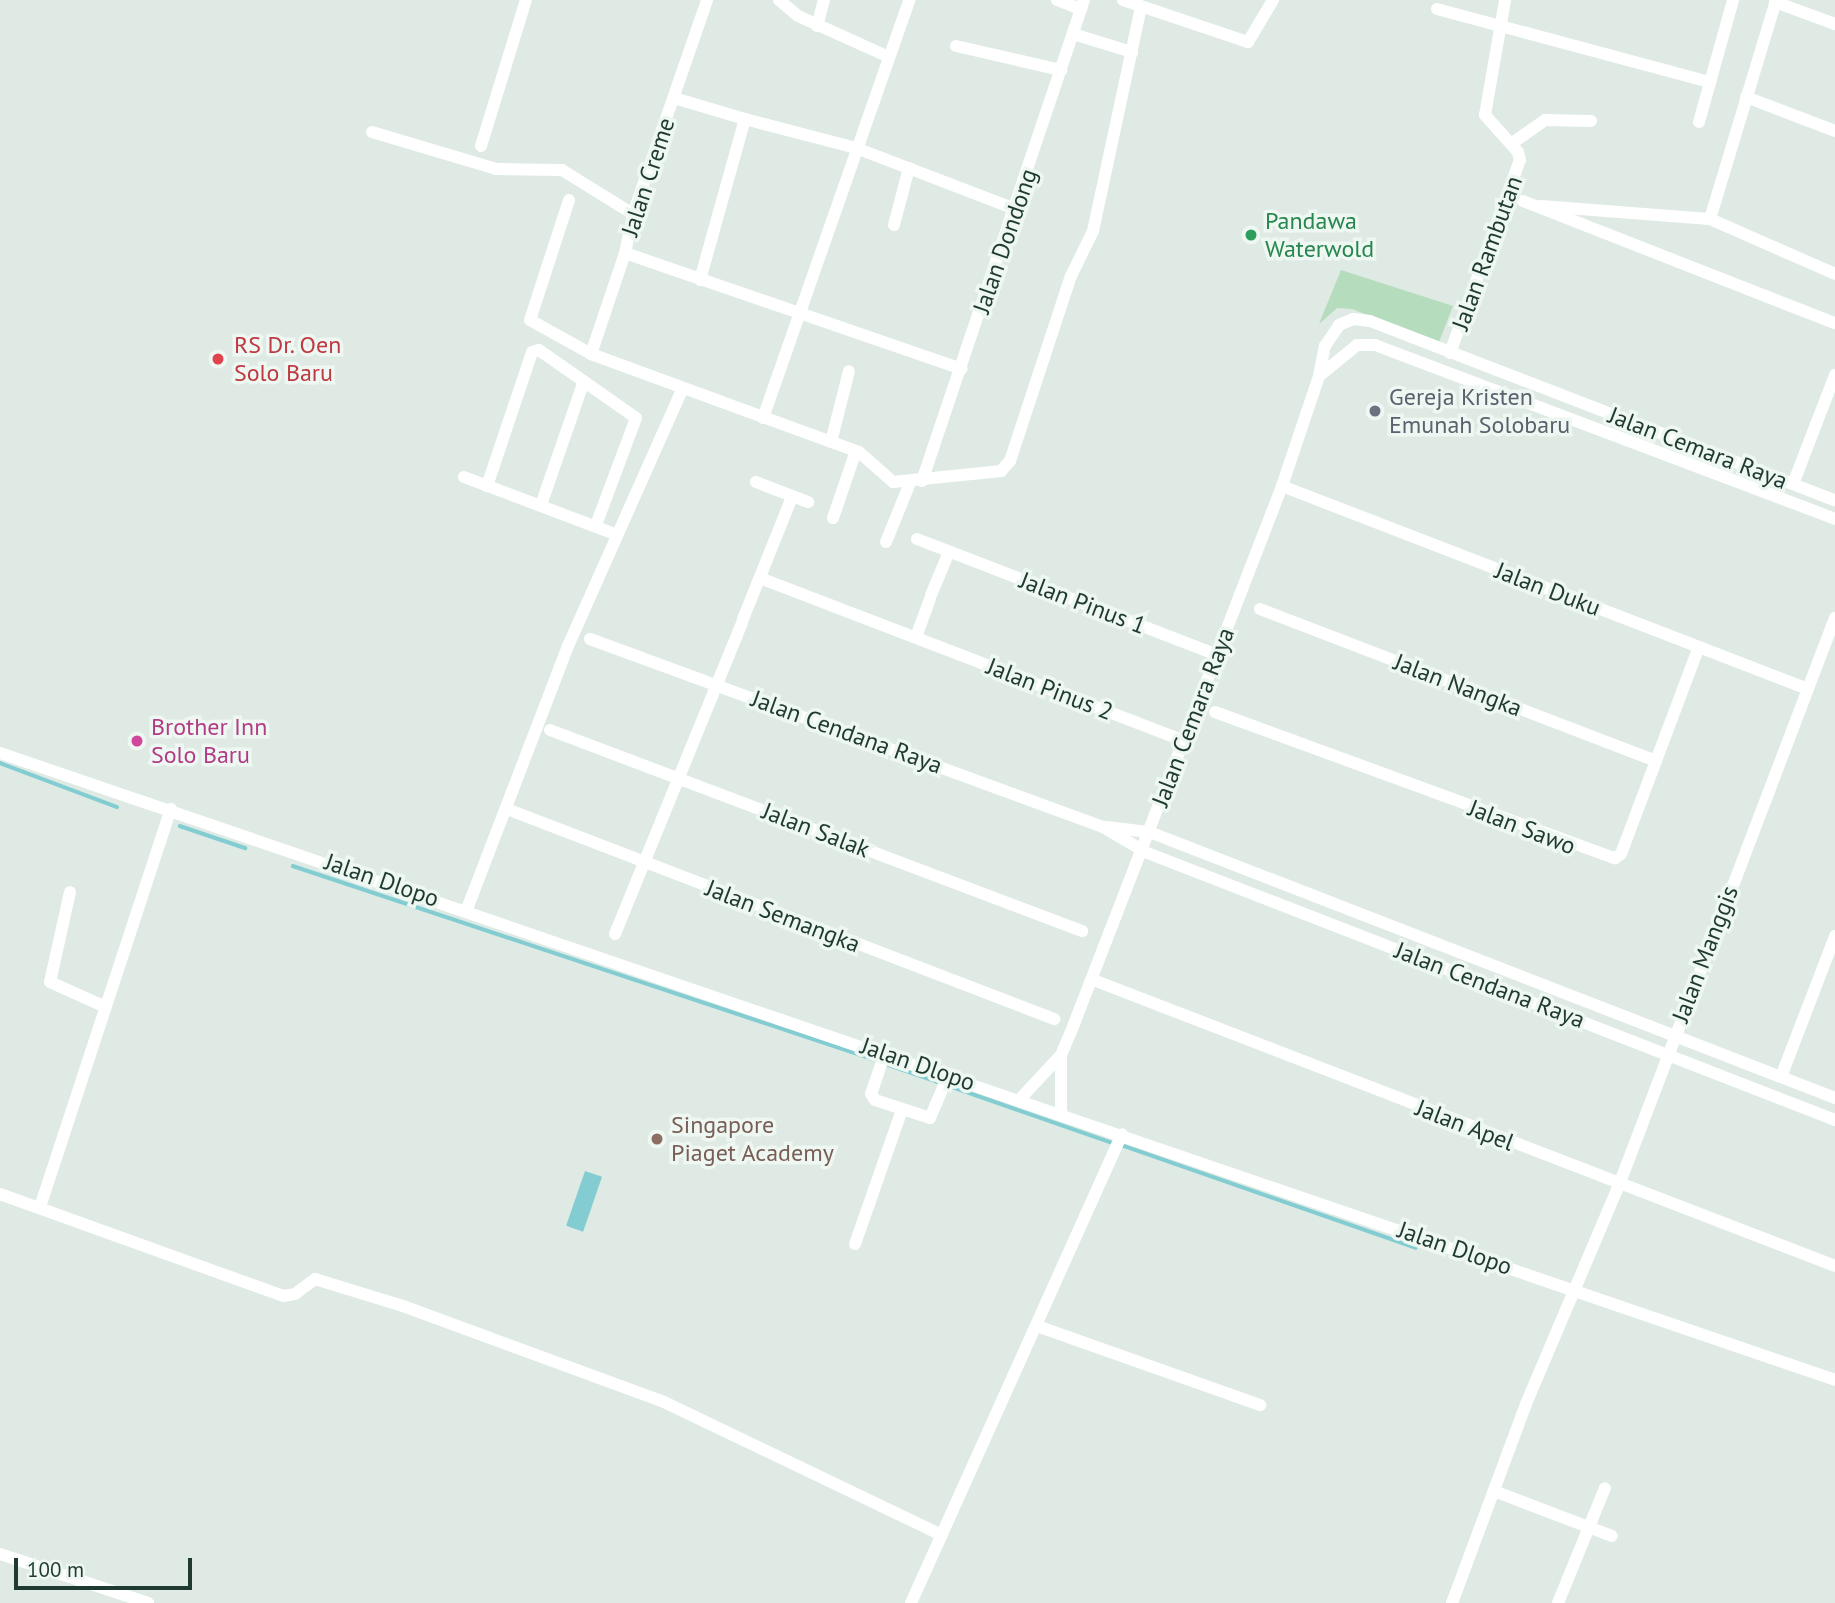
<!DOCTYPE html>
<html>
<head>
<meta charset="utf-8">
<style>
  body { margin:0 }
  #map { position:relative; width:1835px; height:1603px; overflow:hidden; background:#deeae3; font-family:"PT Sans",sans-serif }
  div>[style] { position:absolute }
  .green>* { inset:0; background:#b5dcbc }
  .water>* { inset:0; background:#83cdd2; transform-origin:0 0 }
  .stream>* { height:3.5px; margin:-1.75px; padding:0 1.75px; transform-origin:1.75px; border-radius:1.75px; background:#83cdd2 }
  .minor>* { height:12px; margin:-6px; padding:0 6px; transform-origin:6px; border-radius:6px; background:#fff }
  .dots>* { width:19px; height:19px; translate:-50% -50%; box-sizing:border-box; border:4px solid #eef7f2; border-radius:50% }
  span { translate:-50% -50%; white-space:nowrap; text-align:center; line-height:1.15; -webkit-text-stroke:7px #eef7f2; paint-order:stroke }
  .street-label { font-size:24px; color:#1f3a30 }
  .leisure-label { font-size:24px; color:#27864d }
  .left { translate:0 -50%; text-align:left }
  .health-label { font-size:24px; color:#be3a42 }
  .worship-label { font-size:24px; color:#5b616d }
  .hotel-label { font-size:24px; color:#b23c85 }
  .education-label { font-size:24px; color:#785e54 }
  .scale { position:absolute; left:14px; top:1558px; width:178px; height:32px; box-sizing:border-box; border:4px solid #1f3a30; border-top:0; padding-left:9px; font-size:21px; line-height:24px; white-space:nowrap; color:#1f3a30; -webkit-text-stroke:5px #eef7f2; paint-order:stroke }
</style>
</head>
<body>
<div id="map">
  <div class="green">
    <i style="clip-path:polygon(1341px 270px,1453px 306px,1439px 342px,1352px 309px,1337px 308px,1319px 324px)"></i>
  </div>
  <div class="water">
    <i style="left:585px;top:1171px;width:18px;height:58px;rotate:19deg"></i>
  </div>
  <div class="stream">
    <i style="left:0;top:763px;width:125px;rotate:20.6deg"></i>
    <i style="left:180px;top:826px;width:69px;rotate:18.7deg"></i>
    <i style="left:293px;top:866px;width:618px;rotate:18.41deg"></i>
    <i style="left:886px;top:1064px;width:58px;rotate:19.1deg"></i>
    <i style="left:949px;top:1086px;width:174px;rotate:19.2deg"></i>
    <i style="left:1121px;top:1145px;width:312px;rotate:19.2deg"></i>
  </div>
  <div class="minor">
    <i style="left:779px;top:0;width:25px;rotate:40deg"></i>
    <i style="left:798px;top:16px;width:100px;rotate:24.3deg"></i>
    <i style="left:1057px;top:0;width:26px;rotate:21deg"></i>
    <i style="left:1123px;top:0;width:132px;rotate:18.6deg"></i>
    <i style="left:1248px;top:42px;width:49px;rotate:-59.2deg"></i>
    <i style="left:1775px;top:2px;width:64px;rotate:20.1deg"></i>
    <i style="left:1437px;top:9px;width:283px;rotate:15deg"></i>
    <i style="left:817px;top:26px;width:27px;rotate:-75deg"></i>
    <i style="left:1073px;top:34px;width:62px;rotate:17deg"></i>
    <i style="left:956px;top:46px;width:108px;rotate:12.9deg"></i>
    <i style="left:1746px;top:97px;width:95px;rotate:20.9deg"></i>
    <i style="left:674px;top:98px;width:74px;rotate:16.5deg"></i>
    <i style="left:1699px;top:122px;width:127px;rotate:-74.4deg"></i>
    <i style="left:372px;top:132px;width:129px;rotate:16.6deg"></i>
    <i style="left:496px;top:169px;width:66px;rotate:0.9deg"></i>
    <i style="left:562px;top:170px;width:84px;rotate:31.8deg"></i>
    <i style="left:1511px;top:144px;width:42px;rotate:-35.2deg"></i>
    <i style="left:1545px;top:120px;width:46px;rotate:1.2deg"></i>
    <i style="left:481px;top:146px;width:153px;rotate:-72.9deg"></i>
    <i style="left:569px;top:200px;width:126px;rotate:108deg"></i>
    <i style="left:530px;top:320px;width:70px;rotate:29.1deg"></i>
    <i style="left:591px;top:354px;width:285px;rotate:20.1deg"></i>
    <i style="left:859px;top:452px;width:45px;rotate:41.4deg"></i>
    <i style="left:893px;top:482px;width:109px;rotate:-5.8deg"></i>
    <i style="left:1001px;top:471px;width:13px;rotate:-48deg"></i>
    <i style="left:1010px;top:461px;width:195px;rotate:-71.8deg"></i>
    <i style="left:1071px;top:276px;width:50px;rotate:-63.9deg"></i>
    <i style="left:1093px;top:231px;width:228px;rotate:-77.9deg"></i>
    <i style="left:1523px;top:201px;width:335px;rotate:21.4deg"></i>
    <i style="left:1541px;top:206px;width:169px;rotate:4.4deg"></i>
    <i style="left:1710px;top:219px;width:229px;rotate:-73.2deg"></i>
    <i style="left:1710px;top:219px;width:137px;rotate:23.7deg"></i>
    <i style="left:894px;top:225px;width:59px;rotate:-75.3deg"></i>
    <i style="left:625px;top:253px;width:356px;rotate:19deg"></i>
    <i style="left:700px;top:280px;width:167px;rotate:-74.4deg"></i>
    <i style="left:745px;top:119px;width:115px;rotate:14.6deg"></i>
    <i style="left:856px;top:148px;width:170px;rotate:21deg"></i>
    <i style="left:1450px;top:353px;width:205px;rotate:-70.1deg"></i>
    <i style="left:1520px;top:160px;width:8px;rotate:-104deg"></i>
    <i style="left:1518px;top:152px;width:50px;rotate:-131.7deg"></i>
    <i style="left:1485px;top:115px;width:117px;rotate:-80.1deg"></i>
    <i style="left:591px;top:354px;width:107px;rotate:-71.4deg"></i>
    <i style="left:625px;top:253px;width:40px;rotate:-78deg"></i>
    <i style="left:633px;top:214px;width:226px;rotate:-70.9deg"></i>
    <i style="left:1319px;top:376px;width:49px;rotate:-39.2deg"></i>
    <i style="left:1357px;top:345px;width:18px"></i>
    <i style="left:1375px;top:345px;width:492px;rotate:20.7deg"></i>
    <i style="left:763px;top:418px;width:443px;rotate:-70.7deg"></i>
    <i style="left:831px;top:442px;width:73px;rotate:-75.8deg"></i>
    <i style="left:464px;top:477px;width:161px;rotate:20.7deg"></i>
    <i style="left:922px;top:481px;width:508px;rotate:-71.39deg"></i>
    <i style="left:756px;top:482px;width:56px;rotate:21deg"></i>
    <i style="left:1793px;top:484px;width:117px;rotate:-68.9deg"></i>
    <i style="left:487px;top:486px;width:141px;rotate:-71.4deg"></i>
    <i style="left:532px;top:352px;width:7px;rotate:-16deg"></i>
    <i style="left:539px;top:350px;width:118px;rotate:35deg"></i>
    <i style="left:636px;top:418px;width:114px;rotate:110.5deg"></i>
    <i style="left:1287px;top:488px;width:558px;rotate:21.1deg"></i>
    <i style="left:541px;top:505px;width:131px;rotate:-70.9deg"></i>
    <i style="left:833px;top:518px;width:71px;rotate:-71.1deg"></i>
    <i style="left:917px;top:539px;width:323px;rotate:21.1deg"></i>
    <i style="left:886px;top:542px;width:64px;rotate:-67.9deg"></i>
    <i style="left:760px;top:578px;width:455px;rotate:21deg"></i>
    <i style="left:931px;top:595px;width:47px;rotate:-67.3deg"></i>
    <i style="left:1260px;top:609px;width:424px;rotate:21deg"></i>
    <i style="left:743px;top:619px;width:131px;rotate:-68.1deg"></i>
    <i style="left:916px;top:637px;width:40px;rotate:-69.8deg"></i>
    <i style="left:590px;top:639px;width:546px;rotate:20.13deg"></i>
    <i style="left:1103px;top:827px;width:45px;rotate:30.5deg"></i>
    <i style="left:1215px;top:712px;width:426px;rotate:20.1deg"></i>
    <i style="left:1615px;top:858px;width:7px;rotate:-34deg"></i>
    <i style="left:1621px;top:854px;width:221px;rotate:-69.4deg"></i>
    <i style="left:550px;top:730px;width:569px;rotate:20.7deg"></i>
    <i style="left:0;top:753px;width:1939px;rotate:18.86deg"></i>
    <i style="left:512px;top:811px;width:581px;rotate:20.99deg"></i>
    <i style="left:1107px;top:827px;width:41px;rotate:7deg"></i>
    <i style="left:1152px;top:833px;width:733px;rotate:21.21deg"></i>
    <i style="left:1145px;top:852px;width:740px;rotate:21.23deg"></i>
    <i style="left:70px;top:892px;width:92px;rotate:102.5deg"></i>
    <i style="left:50px;top:982px;width:61px;rotate:24.1deg"></i>
    <i style="left:467px;top:909px;width:282px;rotate:-69deg"></i>
    <i style="left:568px;top:646px;width:280px;rotate:-66deg"></i>
    <i style="left:615px;top:934px;width:336px;rotate:-67.8deg"></i>
    <i style="left:1096px;top:981px;width:792px;rotate:21.09deg"></i>
    <i style="left:885px;top:1053px;width:43px;rotate:108.9deg"></i>
    <i style="left:871px;top:1094px;width:7px;rotate:56deg"></i>
    <i style="left:875px;top:1100px;width:58px;rotate:18.1deg"></i>
    <i style="left:930px;top:1118px;width:46px;rotate:-66.8deg"></i>
    <i style="left:1781px;top:1077px;width:151px;rotate:-69deg"></i>
    <i style="left:1020px;top:1099px;width:60px;rotate:-47deg"></i>
    <i style="left:1061px;top:1055px;width:34px;rotate:-67deg"></i>
    <i style="left:1074px;top:1024px;width:577px;rotate:-68.86deg"></i>
    <i style="left:1282px;top:486px;width:116px;rotate:-71.4deg"></i>
    <i style="left:1319px;top:376px;width:31px;rotate:-79deg"></i>
    <i style="left:1325px;top:346px;width:25px;rotate:-56deg"></i>
    <i style="left:1339px;top:325px;width:15px;rotate:-23deg"></i>
    <i style="left:1353px;top:319px;width:17px;rotate:7deg"></i>
    <i style="left:1370px;top:321px;width:498px;rotate:21.1deg"></i>
    <i style="left:1061px;top:1113px;width:58px;rotate:-90deg"></i>
    <i style="left:0;top:1194px;width:301px;rotate:19.8deg"></i>
    <i style="left:283px;top:1296px;width:12px;rotate:-9deg"></i>
    <i style="left:295px;top:1294px;width:25px;rotate:-37deg"></i>
    <i style="left:315px;top:1279px;width:92px;rotate:17.1deg"></i>
    <i style="left:403px;top:1306px;width:278px;rotate:20.2deg"></i>
    <i style="left:664px;top:1402px;width:308px;rotate:25.6deg"></i>
    <i style="left:40px;top:1207px;width:419px;rotate:-71.8deg"></i>
    <i style="left:855px;top:1244px;width:142px;rotate:-70.7deg"></i>
    <i style="left:1037px;top:1326px;width:237px;rotate:19.5deg"></i>
    <i style="left:1494px;top:1491px;width:126px;rotate:20.9deg"></i>
    <i style="left:0;top:1554px;width:156px;rotate:18.3deg"></i>
    <i style="left:911px;top:1603px;width:514px;rotate:-65.78deg"></i>
    <i style="left:1452px;top:1603px;width:212px;rotate:-69.6deg"></i>
    <i style="left:1526px;top:1404px;width:238px;rotate:-67deg"></i>
    <i style="left:1619px;top:1185px;width:607px;rotate:-69.15deg"></i>
    <i style="left:1558px;top:1603px;width:124px;rotate:-67.8deg"></i>
  </div>
  <div class="dots">
    <i style="left:1251px;top:235px;background:#2e9e5b"></i>
    <i style="left:218px;top:359px;background:#e0444e"></i>
    <i style="left:1375px;top:411px;background:#6b7280"></i>
    <i style="left:137px;top:741px;background:#d1479c"></i>
    <i style="left:657px;top:1139px;background:#8d6e63"></i>
  </div>
  <div class="street-label">
    <span style="left:648px;top:177px;rotate:-72deg">Jalan Creme</span>
    <span style="left:1005px;top:241px;rotate:-71deg">Jalan Dondong</span>
    <span style="left:1487px;top:253px;rotate:-70deg">Jalan Rambutan</span>
    <span style="left:1698px;top:448px;rotate:21deg">Jalan Cemara Raya</span>
    <span style="left:1548px;top:589px;rotate:21deg">Jalan Duku</span>
    <span style="left:1083px;top:603px;rotate:21deg">Jalan Pinus 1</span>
    <span style="left:1458px;top:685px;rotate:21deg">Jalan Nangka</span>
    <span style="left:1050px;top:689px;rotate:21deg">Jalan Pinus 2</span>
    <span style="left:1193px;top:717px;rotate:-69deg">Jalan Cemara Raya</span>
    <span style="left:847px;top:732px;rotate:20deg">Jalan Cendana Raya</span>
    <span style="left:1522px;top:827px;rotate:21deg">Jalan Sawo</span>
    <span style="left:816px;top:830px;rotate:21deg">Jalan Salak</span>
    <span style="left:382px;top:880px;rotate:19deg">Jalan Dlopo</span>
    <span style="left:783px;top:916px;rotate:21deg">Jalan Semangka</span>
    <span style="left:1705px;top:954px;rotate:-69deg">Jalan Manggis</span>
    <span style="left:1490px;top:985px;rotate:21deg">Jalan Cendana Raya</span>
    <span style="left:918px;top:1064px;rotate:19deg">Jalan Dlopo</span>
    <span style="left:1465px;top:1125px;rotate:21deg">Jalan Apel</span>
    <span style="left:1455px;top:1248px;rotate:19deg">Jalan Dlopo</span>
  </div>
  <div class="leisure-label">
    <span class="left" style="left:1265px;top:235px">Pandawa<br>Waterwold</span>
  </div>
  <div class="health-label">
    <span class="left" style="left:234px;top:359px">RS Dr. Oen<br>Solo Baru</span>
  </div>
  <div class="worship-label">
    <span class="left" style="left:1389px;top:411px">Gereja Kristen<br>Emunah Solobaru</span>
  </div>
  <div class="hotel-label">
    <span class="left" style="left:151px;top:741px">Brother Inn<br>Solo Baru</span>
  </div>
  <div class="education-label">
    <span class="left" style="left:671px;top:1139px">Singapore<br>Piaget Academy</span>
  </div>
  <div class="scale">100 m</div>
</div>
</body>
</html>
